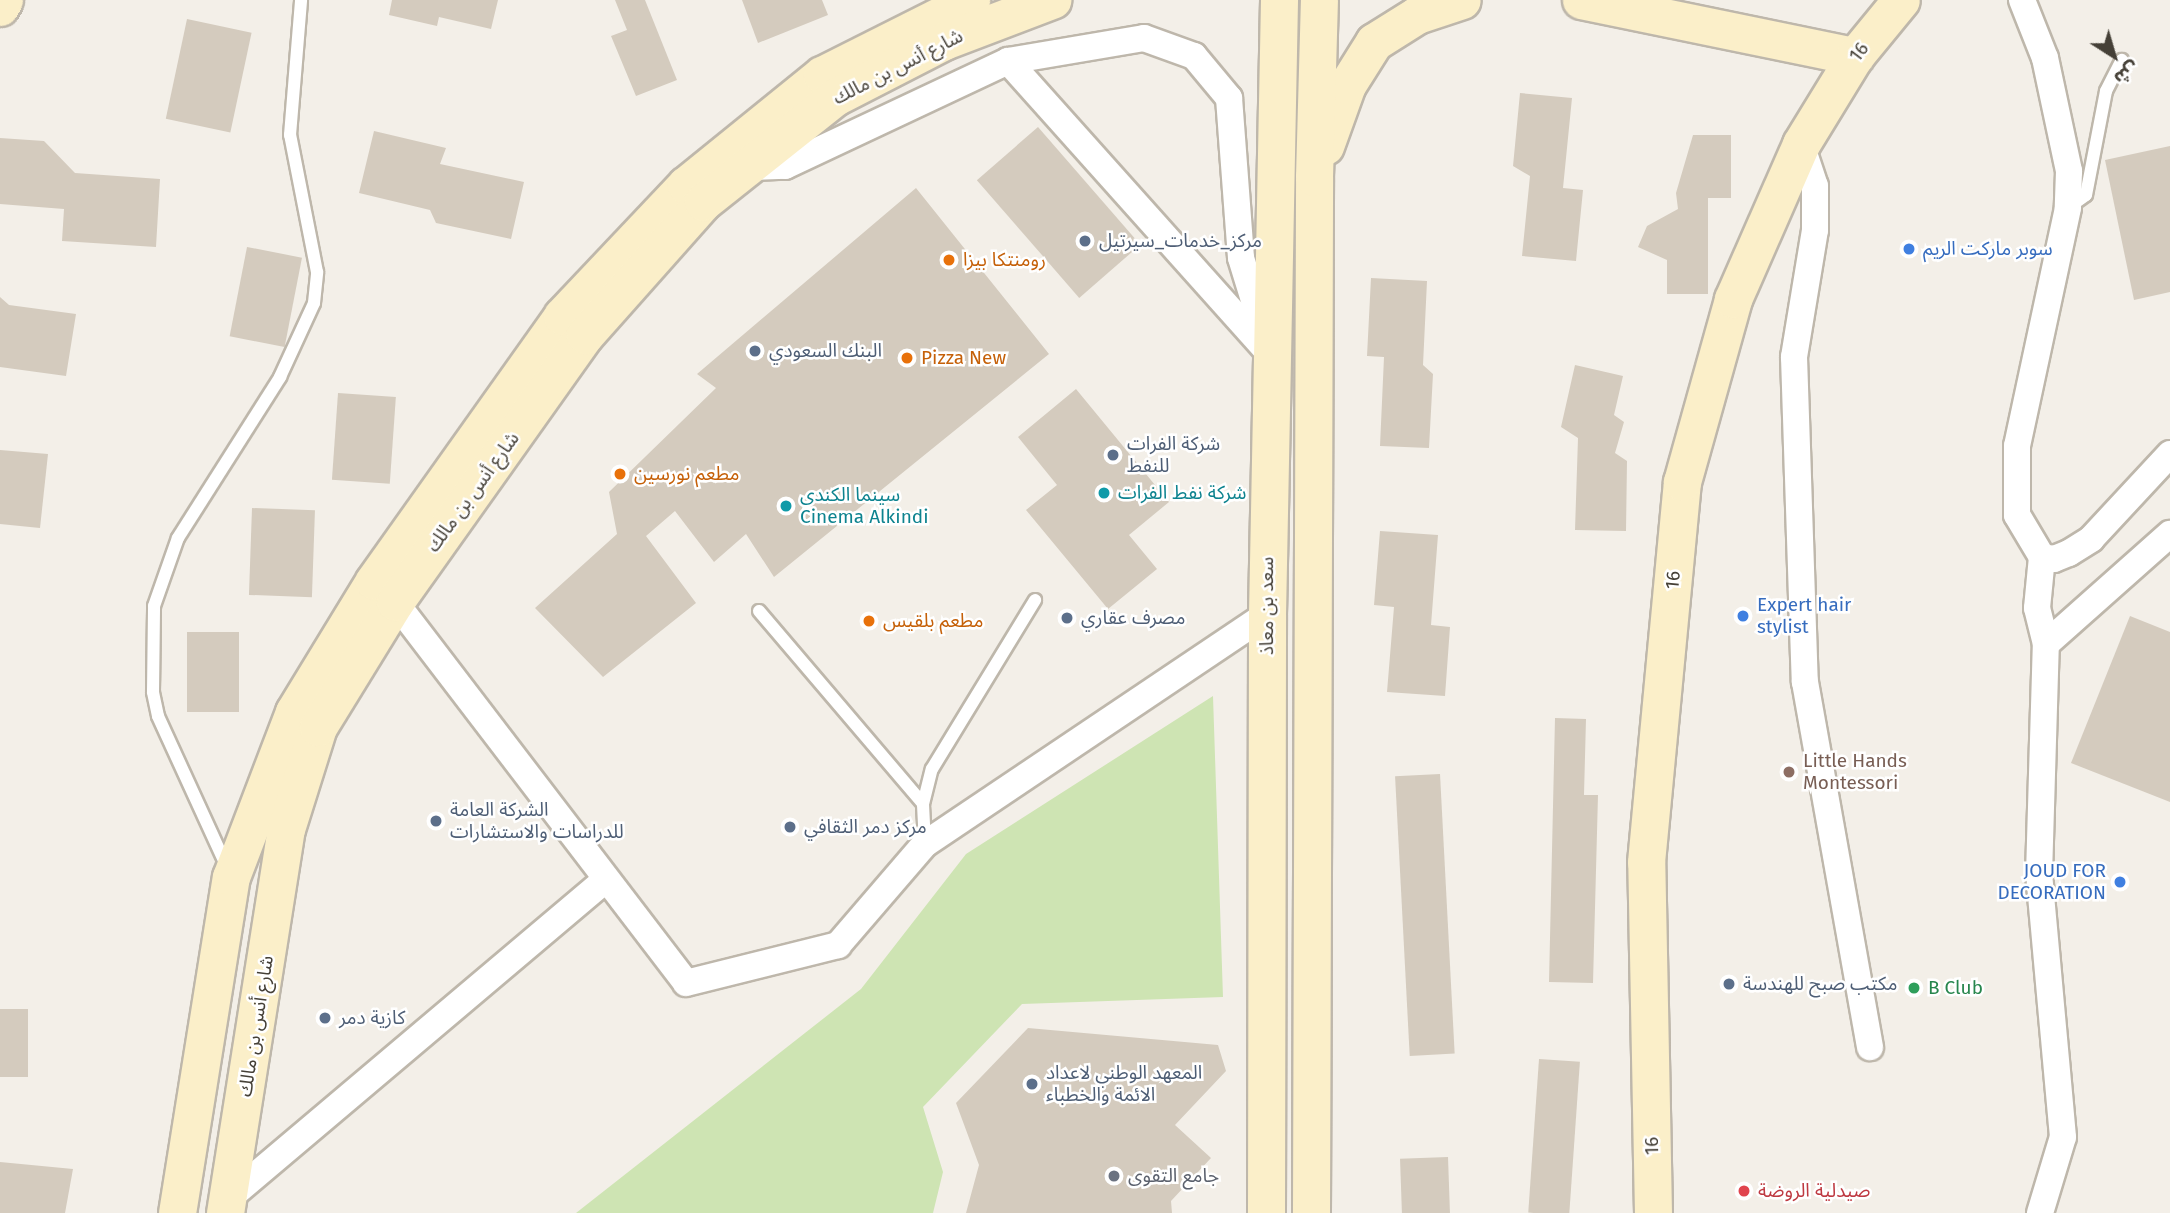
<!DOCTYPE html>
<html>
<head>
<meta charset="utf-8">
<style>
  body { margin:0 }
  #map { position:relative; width:2170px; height:1213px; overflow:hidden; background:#f3efe8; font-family:"Fira Sans","Noto Sans Arabic",sans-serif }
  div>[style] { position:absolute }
  .green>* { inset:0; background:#cee4b3 }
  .building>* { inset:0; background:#d4cbbe; transform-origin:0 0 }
  .roads { filter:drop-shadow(2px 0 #beb7ab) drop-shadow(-2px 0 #beb7ab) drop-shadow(0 2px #beb7ab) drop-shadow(0 -2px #beb7ab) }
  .lane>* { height:12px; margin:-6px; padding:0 6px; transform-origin:6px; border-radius:6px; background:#fff }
  .street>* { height:26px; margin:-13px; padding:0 13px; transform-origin:13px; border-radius:13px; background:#fff }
  .secondary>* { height:37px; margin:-18.5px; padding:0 18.5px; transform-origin:18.5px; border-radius:18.5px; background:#fbefc9 }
  .dots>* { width:19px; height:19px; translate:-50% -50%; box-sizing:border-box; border:4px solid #fff; border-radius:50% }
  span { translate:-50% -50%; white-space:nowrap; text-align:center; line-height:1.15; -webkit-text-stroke:5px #fff; paint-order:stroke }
  .street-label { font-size:19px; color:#454037 }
  .service-label { font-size:19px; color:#4e5e75 }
  .left { translate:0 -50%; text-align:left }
  .shop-label { font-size:19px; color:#366cbe }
  .right { translate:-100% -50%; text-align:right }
  .food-label { font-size:19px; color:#c56008 }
  .culture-label { font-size:19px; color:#0d838f }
  .education-label { font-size:19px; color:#785e54 }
  .leisure-label { font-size:19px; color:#27864d }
  .worship-label { font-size:19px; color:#5b616d }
  .health-label { font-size:19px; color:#be3a42 }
  .north { position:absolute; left:2079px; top:21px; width:70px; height:70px; -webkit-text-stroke:5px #fff; paint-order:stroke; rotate:143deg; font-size:19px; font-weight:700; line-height:28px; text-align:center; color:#454037 }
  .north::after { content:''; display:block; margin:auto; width:24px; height:32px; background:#454037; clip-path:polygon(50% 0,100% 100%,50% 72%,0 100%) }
</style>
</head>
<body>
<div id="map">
  <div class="green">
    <i style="clip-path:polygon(1213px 696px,1223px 997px,1022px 1004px,923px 1107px,943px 1172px,933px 1213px,576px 1213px,861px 989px,966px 854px)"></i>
  </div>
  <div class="building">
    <i style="clip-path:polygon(392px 0,498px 0,491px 29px,439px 17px,437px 26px,389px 15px)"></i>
    <i style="clip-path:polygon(615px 0,645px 0,677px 80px,636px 96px,611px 36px,627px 30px)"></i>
    <i style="clip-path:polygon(742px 0,822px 0,828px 15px,758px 43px)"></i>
    <i style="left:187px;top:19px;width:66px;height:102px;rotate:12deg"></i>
    <i style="clip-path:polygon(1520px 93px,1572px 98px,1563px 188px,1583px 190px,1576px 261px,1522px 256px,1530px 176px,1513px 166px)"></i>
    <i style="left:1038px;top:127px;width:156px;height:81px;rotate:49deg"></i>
    <i style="clip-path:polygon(374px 131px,446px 148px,440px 164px,524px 182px,511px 239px,436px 223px,430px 210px,359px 193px)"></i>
    <i style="clip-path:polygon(1693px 135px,1731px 135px,1731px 198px,1708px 198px,1708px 294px,1667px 294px,1667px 260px,1638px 247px,1647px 226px,1678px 209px,1676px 193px)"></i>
    <i style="clip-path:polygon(0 138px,44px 141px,75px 173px,160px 179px,156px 247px,62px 241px,64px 209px,0 204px)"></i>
    <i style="clip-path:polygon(2170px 146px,2170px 292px,2134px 300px,2105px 160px)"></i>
    <i style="clip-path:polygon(916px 188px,1049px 354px,774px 577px,746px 534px,714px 562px,675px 511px,646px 536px,696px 603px,603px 677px,535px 608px,617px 534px,609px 492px,716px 388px,697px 374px)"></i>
    <i style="left:247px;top:247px;width:56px;height:91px;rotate:11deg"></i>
    <i style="clip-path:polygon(1371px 278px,1427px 281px,1423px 365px,1433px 374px,1429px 448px,1380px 446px,1384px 357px,1367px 356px)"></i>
    <i style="clip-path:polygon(0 297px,9px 305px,76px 314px,66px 376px,0 367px)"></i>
    <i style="clip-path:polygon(1575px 365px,1623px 376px,1614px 415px,1624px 422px,1615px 453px,1627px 461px,1626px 531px,1575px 530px,1578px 438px,1561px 427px)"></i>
    <i style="clip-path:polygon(1076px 389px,1169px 502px,1129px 535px,1157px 569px,1108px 609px,1026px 510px,1057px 485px,1018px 437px)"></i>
    <i style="left:338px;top:393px;width:58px;height:87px;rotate:4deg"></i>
    <i style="clip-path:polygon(0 450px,48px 454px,40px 528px,0 524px)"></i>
    <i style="left:252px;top:508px;width:63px;height:87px;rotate:2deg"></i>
    <i style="clip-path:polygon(1380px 531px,1438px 535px,1431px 625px,1450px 627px,1445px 696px,1387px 692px,1394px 607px,1374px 605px)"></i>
    <i style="clip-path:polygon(2130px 616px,2170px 632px,2170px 802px,2071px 763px)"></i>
    <i style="left:239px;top:632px;width:80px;height:52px;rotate:90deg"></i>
    <i style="clip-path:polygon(1555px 718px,1586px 719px,1584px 795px,1598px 795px,1593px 983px,1549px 982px)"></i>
    <i style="left:1440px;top:774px;width:280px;height:45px;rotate:87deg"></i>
    <i style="left:0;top:1009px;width:28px;height:68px"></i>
    <i style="clip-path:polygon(1028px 1028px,1218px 1045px,1226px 1071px,1175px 1125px,1211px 1158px,1171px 1201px,1172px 1213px,966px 1213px,979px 1165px,956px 1103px)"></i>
    <i style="left:1539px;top:1059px;width:41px;height:154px;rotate:4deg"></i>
    <i style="left:1448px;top:1157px;width:56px;height:48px;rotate:88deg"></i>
    <i style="clip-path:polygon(0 1162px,73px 1169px,65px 1213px,0 1213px)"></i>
  </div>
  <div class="roads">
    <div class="lane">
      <i style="left:2068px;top:208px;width:22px;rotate:-36deg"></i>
      <i style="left:2086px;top:195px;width:106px;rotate:-79.1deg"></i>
      <i style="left:2106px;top:91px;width:35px;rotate:-63deg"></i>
      <i style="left:759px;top:611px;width:253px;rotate:49.6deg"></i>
      <i style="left:925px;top:844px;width:40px;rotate:-92.9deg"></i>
      <i style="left:923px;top:804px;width:36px;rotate:-76deg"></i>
      <i style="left:932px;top:769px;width:198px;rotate:-58.6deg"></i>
      <i style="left:227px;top:867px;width:166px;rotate:-114.6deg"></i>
      <i style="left:158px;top:716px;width:25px;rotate:-102deg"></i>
      <i style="left:153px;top:692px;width:86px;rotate:-89.3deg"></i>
      <i style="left:154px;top:606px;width:72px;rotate:-70.6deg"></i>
      <i style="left:178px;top:538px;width:191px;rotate:-57.6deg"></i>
      <i style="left:280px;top:377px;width:81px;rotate:-65.3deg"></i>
      <i style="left:314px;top:303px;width:31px;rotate:-84deg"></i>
      <i style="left:317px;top:272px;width:140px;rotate:-101.1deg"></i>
      <i style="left:290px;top:135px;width:135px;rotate:-85.3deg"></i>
    </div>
    <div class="street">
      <i style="left:2022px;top:0;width:62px;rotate:68.4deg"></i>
      <i style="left:2045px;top:58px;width:116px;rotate:78deg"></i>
      <i style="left:2069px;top:171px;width:37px;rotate:92deg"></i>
      <i style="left:2068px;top:208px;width:243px;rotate:102.1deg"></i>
      <i style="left:2017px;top:446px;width:69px;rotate:90deg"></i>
      <i style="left:2017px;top:515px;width:49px;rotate:59.2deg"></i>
      <i style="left:2042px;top:557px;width:12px;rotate:9deg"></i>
      <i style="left:2054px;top:559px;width:16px;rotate:-22deg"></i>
      <i style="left:2069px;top:553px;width:26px;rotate:-32deg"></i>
      <i style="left:2091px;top:539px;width:116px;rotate:-47.1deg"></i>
      <i style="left:1008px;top:61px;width:384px;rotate:48.2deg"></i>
      <i style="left:1801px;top:144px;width:44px;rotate:71.6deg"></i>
      <i style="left:1815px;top:186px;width:44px;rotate:90deg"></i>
      <i style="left:1815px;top:230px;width:129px;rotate:99.4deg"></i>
      <i style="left:1794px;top:357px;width:325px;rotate:88.1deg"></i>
      <i style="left:1805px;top:682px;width:371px;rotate:79.9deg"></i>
      <i style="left:751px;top:167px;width:34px;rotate:-2deg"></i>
      <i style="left:785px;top:166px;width:246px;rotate:-25.2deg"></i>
      <i style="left:1008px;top:61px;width:138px;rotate:-9.6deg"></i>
      <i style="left:1144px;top:38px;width:53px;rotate:19.8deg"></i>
      <i style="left:1194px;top:56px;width:55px;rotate:50.2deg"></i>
      <i style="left:1229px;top:98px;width:160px;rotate:85.7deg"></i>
      <i style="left:1241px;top:258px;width:82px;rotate:72.9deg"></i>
      <i style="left:395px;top:602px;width:479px;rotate:52.6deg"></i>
      <i style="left:686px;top:983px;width:157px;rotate:-14deg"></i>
      <i style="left:838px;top:945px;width:133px;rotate:-49.3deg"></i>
      <i style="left:925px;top:844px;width:412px;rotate:-33.9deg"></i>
      <i style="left:2046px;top:644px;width:166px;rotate:-41.6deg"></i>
      <i style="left:230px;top:1197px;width:491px;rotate:-40.2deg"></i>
      <i style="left:2040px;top:1213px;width:79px;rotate:-73.2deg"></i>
      <i style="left:2063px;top:1137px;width:263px;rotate:-95.2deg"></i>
      <i style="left:2039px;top:875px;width:231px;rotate:-88.3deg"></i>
      <i style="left:2046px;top:644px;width:37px;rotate:-104deg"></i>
      <i style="left:2037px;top:608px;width:51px;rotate:-84.4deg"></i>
    </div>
    <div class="secondary">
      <i style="left:1581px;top:0;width:280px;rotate:11.6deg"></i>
      <i style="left:0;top:7px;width:8px;rotate:-60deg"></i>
      <i style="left:1325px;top:146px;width:65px;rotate:-70.2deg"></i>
      <i style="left:1347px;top:85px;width:51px;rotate:-57.9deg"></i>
      <i style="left:1374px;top:42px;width:51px;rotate:-32.1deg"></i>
      <i style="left:1417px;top:15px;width:47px;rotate:-18.4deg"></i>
      <i style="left:177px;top:1213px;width:340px;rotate:-80.9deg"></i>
      <i style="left:231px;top:877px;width:177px;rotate:-69.1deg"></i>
      <i style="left:294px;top:712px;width:153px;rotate:-58.6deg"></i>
      <i style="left:374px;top:581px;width:325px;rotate:-54.6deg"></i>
      <i style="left:562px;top:316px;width:180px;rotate:-46.6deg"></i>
      <i style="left:686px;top:185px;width:175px;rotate:-39deg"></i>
      <i style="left:822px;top:75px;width:167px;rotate:-26.7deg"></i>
      <i style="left:225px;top:1213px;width:389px;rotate:-81deg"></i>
      <i style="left:286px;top:829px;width:107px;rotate:-72.6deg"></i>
      <i style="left:318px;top:727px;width:147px;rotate:-58.4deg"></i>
      <i style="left:395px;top:602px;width:328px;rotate:-54.6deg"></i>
      <i style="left:585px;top:335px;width:178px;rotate:-48.4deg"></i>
      <i style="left:703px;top:202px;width:169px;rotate:-38.5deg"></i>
      <i style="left:835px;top:97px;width:123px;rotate:-27.2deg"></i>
      <i style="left:944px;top:41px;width:116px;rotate:-20.8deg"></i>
      <i style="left:1266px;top:1213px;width:599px;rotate:-89.9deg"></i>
      <i style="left:1267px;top:614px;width:614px;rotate:-88.88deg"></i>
      <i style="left:1311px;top:1213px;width:1036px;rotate:-89.83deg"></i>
      <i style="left:1314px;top:177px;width:177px;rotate:-88.4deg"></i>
      <i style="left:1653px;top:1213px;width:351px;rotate:-91.1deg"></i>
      <i style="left:1646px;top:862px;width:382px;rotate:-84.6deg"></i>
      <i style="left:1682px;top:482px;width:190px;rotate:-74.4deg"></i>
      <i style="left:1733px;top:299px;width:169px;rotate:-66.3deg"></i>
      <i style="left:1801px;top:144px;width:103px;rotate:-58.5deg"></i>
      <i style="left:1855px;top:56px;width:72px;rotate:-50.6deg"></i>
    </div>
  </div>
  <div class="dots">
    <i style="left:1085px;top:241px;background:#5c6f8a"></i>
    <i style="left:1909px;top:249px;background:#3f7fe0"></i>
    <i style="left:949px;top:260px;background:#e8710a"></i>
    <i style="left:755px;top:351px;background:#5c6f8a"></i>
    <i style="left:907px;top:358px;background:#e8710a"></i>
    <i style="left:1113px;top:455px;background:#5c6f8a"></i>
    <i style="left:620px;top:474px;background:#e8710a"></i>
    <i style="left:1104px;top:493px;background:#0f9aa8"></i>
    <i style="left:786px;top:506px;background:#0f9aa8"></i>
    <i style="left:1743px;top:616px;background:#3f7fe0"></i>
    <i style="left:1067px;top:618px;background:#5c6f8a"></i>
    <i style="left:869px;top:621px;background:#e8710a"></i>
    <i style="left:1789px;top:772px;background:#8d6e63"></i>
    <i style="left:436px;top:821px;background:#5c6f8a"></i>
    <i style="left:790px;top:827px;background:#5c6f8a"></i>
    <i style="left:2120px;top:882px;background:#3f7fe0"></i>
    <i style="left:1729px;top:984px;background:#5c6f8a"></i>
    <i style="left:1914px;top:988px;background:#2e9e5b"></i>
    <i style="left:325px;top:1018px;background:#5c6f8a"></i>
    <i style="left:1032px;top:1084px;background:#5c6f8a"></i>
    <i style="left:1114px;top:1176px;background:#6b7280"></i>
    <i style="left:1744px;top:1191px;background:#e0444e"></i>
  </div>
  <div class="street-label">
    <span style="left:1859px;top:52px;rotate:-53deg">16</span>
    <span style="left:898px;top:67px;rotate:-27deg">شارع أنس بن مالك</span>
    <span style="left:473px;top:492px;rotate:-54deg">شارع أنس بن مالك</span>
    <span style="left:1673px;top:580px;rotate:-85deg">16</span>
    <span style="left:1267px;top:606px;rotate:-90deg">سعد بن معاذ</span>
    <span style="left:256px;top:1026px;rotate:-81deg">شارع أنس بن مالك</span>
    <span style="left:1652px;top:1146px;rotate:-91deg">16</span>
  </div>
  <div class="service-label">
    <span class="left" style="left:1099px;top:241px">مركز_خدمات_سيرتيل</span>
    <span class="left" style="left:769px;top:351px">البنك السعودي</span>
    <span class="left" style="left:1127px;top:455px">شركة الفرات<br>للنفط</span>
    <span class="left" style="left:1081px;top:618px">مصرف عقاري</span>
    <span class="left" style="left:450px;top:821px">الشركة العامة<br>للدراسات والاستشارات</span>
    <span class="left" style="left:804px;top:827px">مركز دمر الثقافي</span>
    <span class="left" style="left:1743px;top:984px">مكتب صبح للهندسة</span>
    <span class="left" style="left:339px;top:1018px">كازية دمر</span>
    <span class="left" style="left:1046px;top:1084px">المعهد الوطني لاعداد<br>الائمة والخطباء</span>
  </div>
  <div class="shop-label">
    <span class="left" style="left:1923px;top:249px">سوبر ماركت الريم</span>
    <span class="left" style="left:1757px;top:616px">Expert hair<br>stylist</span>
    <span class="right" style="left:2106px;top:882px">JOUD FOR<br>DECORATION</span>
  </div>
  <div class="food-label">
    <span class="left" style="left:963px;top:260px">رومنتكا بيزا</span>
    <span class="left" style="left:921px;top:358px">Pizza New</span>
    <span class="left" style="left:634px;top:474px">مطعم نورسين</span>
    <span class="left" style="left:883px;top:621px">مطعم بلقيس</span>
  </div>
  <div class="culture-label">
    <span class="left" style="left:1118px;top:493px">شركة نفط الفرات</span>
    <span class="left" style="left:800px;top:506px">سينما الكندي<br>Cinema Alkindi</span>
  </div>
  <div class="education-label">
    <span class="left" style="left:1803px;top:772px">Little Hands<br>Montessori</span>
  </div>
  <div class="leisure-label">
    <span class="left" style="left:1928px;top:988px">B Club</span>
  </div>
  <div class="worship-label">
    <span class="left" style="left:1128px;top:1176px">جامع التقوى</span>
  </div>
  <div class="health-label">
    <span class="left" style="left:1758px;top:1191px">صيدلية الروضة</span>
  </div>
  <div class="north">ش</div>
</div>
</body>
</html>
